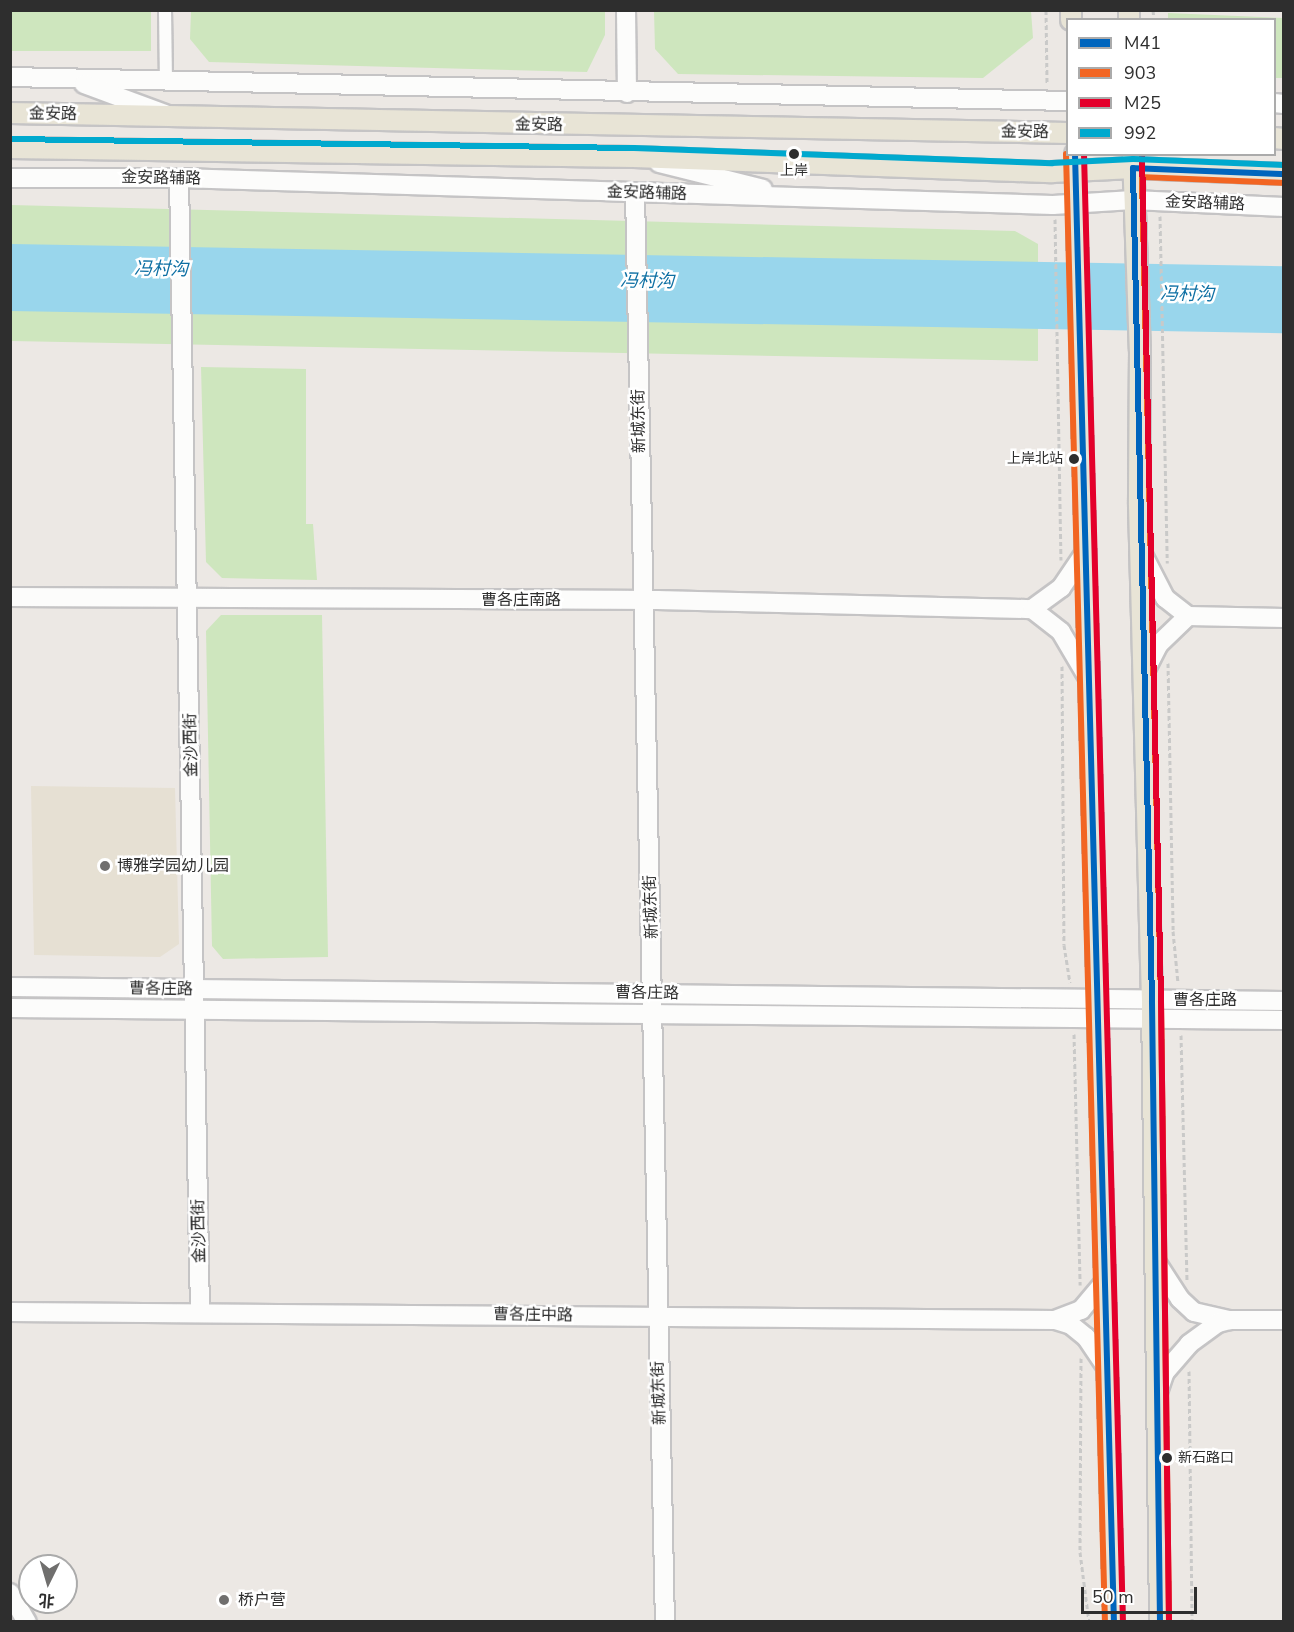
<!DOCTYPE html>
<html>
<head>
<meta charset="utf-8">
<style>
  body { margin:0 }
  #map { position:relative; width:1294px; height:1632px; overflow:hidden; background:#ece8e4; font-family:"Nunito Sans","Noto Sans SC",sans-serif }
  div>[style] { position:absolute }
  .education>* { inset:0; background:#e6e0d3 }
  .green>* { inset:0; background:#cee6be; transform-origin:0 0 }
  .water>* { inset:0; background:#99d6ec; transform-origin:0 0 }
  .path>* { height:3px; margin-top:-1.5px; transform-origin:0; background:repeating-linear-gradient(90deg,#c9c9c8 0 4.5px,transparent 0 7.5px) }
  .roads { filter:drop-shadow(2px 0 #c5c4c5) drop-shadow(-2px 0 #c5c4c5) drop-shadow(0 2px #c5c4c5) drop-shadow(0 -2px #c5c4c5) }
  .street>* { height:12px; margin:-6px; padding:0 6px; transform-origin:6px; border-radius:6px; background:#fcfcfb }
  .secondary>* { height:18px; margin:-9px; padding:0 9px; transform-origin:9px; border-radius:9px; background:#fcfcfb }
  .primary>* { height:20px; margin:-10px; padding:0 10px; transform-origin:10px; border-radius:10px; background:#e8e4d6 }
  .bus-1>* { height:6px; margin:-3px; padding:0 3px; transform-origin:3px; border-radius:3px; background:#0065bd }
  .bus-2>* { height:6px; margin:-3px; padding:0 3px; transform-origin:3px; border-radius:3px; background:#f26522 }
  .bus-3>* { height:6px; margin:-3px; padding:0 3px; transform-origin:3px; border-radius:3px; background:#e4002b }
  .bus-4>* { height:6px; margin:-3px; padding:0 3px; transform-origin:3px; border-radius:3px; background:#00a9ce }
  .dots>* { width:16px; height:16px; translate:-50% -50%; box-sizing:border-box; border:3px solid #fff; border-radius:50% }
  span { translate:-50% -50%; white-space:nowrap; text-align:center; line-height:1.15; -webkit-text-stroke:5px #fff; paint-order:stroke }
  .bus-label { font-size:14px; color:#2e2e2e }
  .right { translate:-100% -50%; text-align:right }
  .left { translate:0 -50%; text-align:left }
  .street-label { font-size:16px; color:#2e2e2e }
  .poi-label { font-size:16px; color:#2e2e2e }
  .water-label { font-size:18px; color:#0d6fa3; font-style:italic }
  .frame { position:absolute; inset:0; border:12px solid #2e2e2e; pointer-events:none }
  .legend { position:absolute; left:1066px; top:18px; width:210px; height:138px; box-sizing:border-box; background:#fff; border:2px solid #ababab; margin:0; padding:8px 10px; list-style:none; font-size:18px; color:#2e2e2e }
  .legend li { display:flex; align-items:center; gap:12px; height:30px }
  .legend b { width:30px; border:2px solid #ababab }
  .north { position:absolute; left:18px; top:1554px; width:60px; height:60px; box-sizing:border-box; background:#fff; border:2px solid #ababab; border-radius:50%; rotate:185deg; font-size:16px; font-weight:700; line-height:24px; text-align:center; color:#2e2e2e }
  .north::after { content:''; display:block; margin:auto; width:21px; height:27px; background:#706f6e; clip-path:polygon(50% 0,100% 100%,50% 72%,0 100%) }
  .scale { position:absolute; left:1081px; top:1587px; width:116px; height:27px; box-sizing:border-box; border:3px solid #2e2e2e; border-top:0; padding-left:8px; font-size:18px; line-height:21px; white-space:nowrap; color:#2e2e2e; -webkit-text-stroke:4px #fff; paint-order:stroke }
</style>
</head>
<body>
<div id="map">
  <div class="education">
    <i style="clip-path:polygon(31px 786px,175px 788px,179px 944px,160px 957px,34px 955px)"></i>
  </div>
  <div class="green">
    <i style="left:11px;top:10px;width:140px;height:41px"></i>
    <i style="clip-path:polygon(191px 11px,605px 11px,605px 35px,587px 72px,209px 62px,190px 39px)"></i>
    <i style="clip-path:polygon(654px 11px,1031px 11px,1033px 38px,983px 78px,678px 74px,655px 49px)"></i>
    <i style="clip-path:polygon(1168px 13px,1283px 18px,1283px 78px,1275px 78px,1274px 20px,1168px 19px)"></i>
    <i style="clip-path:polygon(11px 205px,1015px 231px,1038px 244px,1038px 361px,11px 341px)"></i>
    <i style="clip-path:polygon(201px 367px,306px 369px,306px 524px,313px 524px,317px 580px,222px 578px,206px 562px)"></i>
    <i style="clip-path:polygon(221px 615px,322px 615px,328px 957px,223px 959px,212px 946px,206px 631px)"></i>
  </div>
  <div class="water">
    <i style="left:11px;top:244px;width:1273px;height:67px;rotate:1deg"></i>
  </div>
  <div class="path">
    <i style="left:1046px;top:10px;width:74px;rotate:89.2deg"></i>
    <i style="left:1153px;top:10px;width:10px;rotate:84deg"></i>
    <i style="left:1160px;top:216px;width:347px;rotate:88.8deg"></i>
    <i style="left:1055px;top:219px;width:341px;rotate:89deg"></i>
    <i style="left:1168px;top:663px;width:268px;rotate:88.9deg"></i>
    <i style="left:1173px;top:931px;width:52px;rotate:84.5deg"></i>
    <i style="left:1062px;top:666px;width:279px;rotate:89.6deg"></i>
    <i style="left:1064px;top:945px;width:38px;rotate:81deg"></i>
    <i style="left:1074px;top:1034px;width:251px;rotate:88.6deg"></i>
    <i style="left:1181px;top:1035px;width:245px;rotate:88.6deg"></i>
    <i style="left:1081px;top:1358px;width:194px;rotate:90.3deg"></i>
    <i style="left:1080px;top:1552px;width:71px;rotate:82.7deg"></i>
    <i style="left:1189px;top:1371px;width:251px;rotate:89.3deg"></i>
  </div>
  <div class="roads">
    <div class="street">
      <i style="left:165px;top:10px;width:71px;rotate:89.2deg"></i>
    </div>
    <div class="secondary">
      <i style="left:626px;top:10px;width:83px;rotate:89.3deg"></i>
      <i style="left:10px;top:77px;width:1058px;rotate:1.3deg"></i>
      <i style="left:84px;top:84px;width:86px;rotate:20.3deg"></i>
      <i style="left:1274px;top:103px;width:10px;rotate:6deg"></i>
      <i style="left:659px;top:163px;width:107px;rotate:14deg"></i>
      <i style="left:10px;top:178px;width:169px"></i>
      <i style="left:179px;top:178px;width:874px;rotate:1.77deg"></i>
      <i style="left:1053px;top:205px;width:80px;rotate:-3.6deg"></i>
      <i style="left:1133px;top:200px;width:151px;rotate:2.7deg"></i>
      <i style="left:179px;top:178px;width:1134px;rotate:88.94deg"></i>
      <i style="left:635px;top:193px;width:1429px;rotate:88.8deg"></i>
      <i style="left:1141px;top:551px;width:53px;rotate:62.9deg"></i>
      <i style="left:1165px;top:598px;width:29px;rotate:38deg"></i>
      <i style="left:1188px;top:616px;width:96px;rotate:1.2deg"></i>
      <i style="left:10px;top:597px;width:647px;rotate:0.27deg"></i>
      <i style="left:657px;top:600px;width:375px;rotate:1.4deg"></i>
      <i style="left:1032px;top:609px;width:37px;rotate:38deg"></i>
      <i style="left:1061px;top:632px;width:57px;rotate:59.4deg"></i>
      <i style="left:1032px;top:609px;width:36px;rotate:-36deg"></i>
      <i style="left:1061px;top:588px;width:45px;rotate:-56deg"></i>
      <i style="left:1143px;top:675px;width:35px;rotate:-63deg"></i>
      <i style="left:1159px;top:644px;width:40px;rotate:-44deg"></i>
      <i style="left:10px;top:987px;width:1274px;rotate:0.63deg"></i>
      <i style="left:10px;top:1008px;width:1274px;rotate:0.54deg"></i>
      <i style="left:1156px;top:1262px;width:44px;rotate:57deg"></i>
      <i style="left:1180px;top:1299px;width:19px;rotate:43deg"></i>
      <i style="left:1194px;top:1312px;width:37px;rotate:13deg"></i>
      <i style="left:1230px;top:1320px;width:54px"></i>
      <i style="left:10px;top:1312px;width:1045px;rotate:0.44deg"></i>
      <i style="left:1055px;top:1320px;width:17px;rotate:17deg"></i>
      <i style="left:1071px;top:1325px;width:19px;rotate:39deg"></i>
      <i style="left:1086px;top:1337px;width:34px;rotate:56deg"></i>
      <i style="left:1055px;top:1320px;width:28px;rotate:-21deg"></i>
      <i style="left:1081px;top:1310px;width:34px;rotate:-50deg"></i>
      <i style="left:1158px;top:1392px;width:21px;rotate:-71deg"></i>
      <i style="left:1165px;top:1372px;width:37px;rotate:-49deg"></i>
      <i style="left:1189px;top:1344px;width:36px;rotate:-36deg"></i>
      <i style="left:1218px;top:1323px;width:12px;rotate:-14deg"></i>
      <i style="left:10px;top:1593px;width:34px;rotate:60deg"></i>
    </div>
    <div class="primary">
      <i style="left:1071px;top:10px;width:10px;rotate:90deg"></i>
      <i style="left:1129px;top:10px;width:10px;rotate:90deg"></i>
      <i style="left:10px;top:113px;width:1058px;rotate:1.08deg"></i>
      <i style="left:1274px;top:138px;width:10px;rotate:6deg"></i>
      <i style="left:10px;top:148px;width:624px;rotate:0.83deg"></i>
      <i style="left:634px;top:157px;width:418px;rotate:2.1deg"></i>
      <i style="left:1052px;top:172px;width:81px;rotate:-2.8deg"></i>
      <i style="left:1133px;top:168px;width:151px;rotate:2.3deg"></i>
      <i style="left:1075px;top:154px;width:1469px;rotate:88.48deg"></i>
      <i style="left:1133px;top:154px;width:197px;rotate:88deg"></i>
      <i style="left:1140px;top:351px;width:154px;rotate:90.4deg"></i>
      <i style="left:1139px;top:505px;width:496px;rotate:88.5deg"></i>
      <i style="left:1152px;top:1001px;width:621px;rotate:89.26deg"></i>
    </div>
  </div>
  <div class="bus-1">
    <i style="left:1075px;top:154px;width:1469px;rotate:88.48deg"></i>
    <i style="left:1160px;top:1622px;width:621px;rotate:-90.74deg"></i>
    <i style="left:1152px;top:1001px;width:833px;rotate:-91.31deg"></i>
    <i style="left:1133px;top:168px;width:151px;rotate:2.3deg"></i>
  </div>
  <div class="bus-2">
    <i style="left:1066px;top:154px;width:1469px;rotate:88.48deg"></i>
    <i style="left:1169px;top:1622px;width:621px;rotate:-90.74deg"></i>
    <i style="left:1161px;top:1001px;width:824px;rotate:-91.32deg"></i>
    <i style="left:1142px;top:177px;width:142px;rotate:2.4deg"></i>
  </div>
  <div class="bus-3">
    <i style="left:1084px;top:154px;width:1469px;rotate:88.48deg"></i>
    <i style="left:1142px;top:154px;width:847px;rotate:88.71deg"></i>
    <i style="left:1161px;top:1001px;width:621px;rotate:89.26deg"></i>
  </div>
  <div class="bus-4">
    <i style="left:10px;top:139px;width:624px;rotate:0.83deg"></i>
    <i style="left:634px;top:148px;width:418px;rotate:2.1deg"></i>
    <i style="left:1052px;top:163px;width:81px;rotate:-2.8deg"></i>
    <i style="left:1133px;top:159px;width:151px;rotate:2.3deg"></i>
  </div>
  <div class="dots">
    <i style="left:794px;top:154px;background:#2e2e2e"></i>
    <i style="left:1074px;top:459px;background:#2e2e2e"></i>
    <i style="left:105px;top:866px;background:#706f6e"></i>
    <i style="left:1167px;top:1458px;background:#2e2e2e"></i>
    <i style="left:224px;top:1600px;background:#706f6e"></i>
  </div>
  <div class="bus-label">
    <span style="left:794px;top:171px">上岸</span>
    <span class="right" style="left:1063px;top:459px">上岸北站</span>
    <span class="left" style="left:1178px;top:1458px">新石路口</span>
  </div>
  <div class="street-label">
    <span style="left:53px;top:114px;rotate:1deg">金安路</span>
    <span style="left:539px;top:125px;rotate:1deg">金安路</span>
    <span style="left:1025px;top:132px;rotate:1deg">金安路</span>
    <span style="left:161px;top:178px;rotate:1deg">金安路辅路</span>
    <span style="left:647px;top:193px;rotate:2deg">金安路辅路</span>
    <span style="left:1205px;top:203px;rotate:2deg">金安路辅路</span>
    <span style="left:639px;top:421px;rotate:-91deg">新城东街</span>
    <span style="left:521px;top:600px">曹各庄南路</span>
    <span style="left:191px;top:745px;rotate:-91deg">金沙西街</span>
    <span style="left:651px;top:907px;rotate:-92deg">新城东街</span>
    <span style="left:161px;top:989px;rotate:1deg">曹各庄路</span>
    <span style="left:647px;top:993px;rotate:1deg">曹各庄路</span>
    <span style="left:1205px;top:1000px">曹各庄路</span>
    <span style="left:199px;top:1231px;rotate:-91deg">金沙西街</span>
    <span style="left:533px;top:1315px;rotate:1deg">曹各庄中路</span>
    <span style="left:659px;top:1393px;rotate:-92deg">新城东街</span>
  </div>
  <div class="poi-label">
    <span class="left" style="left:117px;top:866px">博雅学园幼儿园</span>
    <span class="left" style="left:238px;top:1600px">桥户营</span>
  </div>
  <div class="water-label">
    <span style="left:161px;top:269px;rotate:1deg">冯村沟</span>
    <span style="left:647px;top:281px;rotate:1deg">冯村沟</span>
    <span style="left:1187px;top:294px;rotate:1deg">冯村沟</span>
  </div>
  <div class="frame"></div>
  <ul class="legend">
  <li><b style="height:8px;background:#0065bd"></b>M41</li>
  <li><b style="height:8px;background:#f26522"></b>903</li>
  <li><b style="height:8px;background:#e4002b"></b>M25</li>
  <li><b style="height:8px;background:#00a9ce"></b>992</li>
  </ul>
  <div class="north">北</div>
  <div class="scale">50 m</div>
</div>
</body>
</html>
